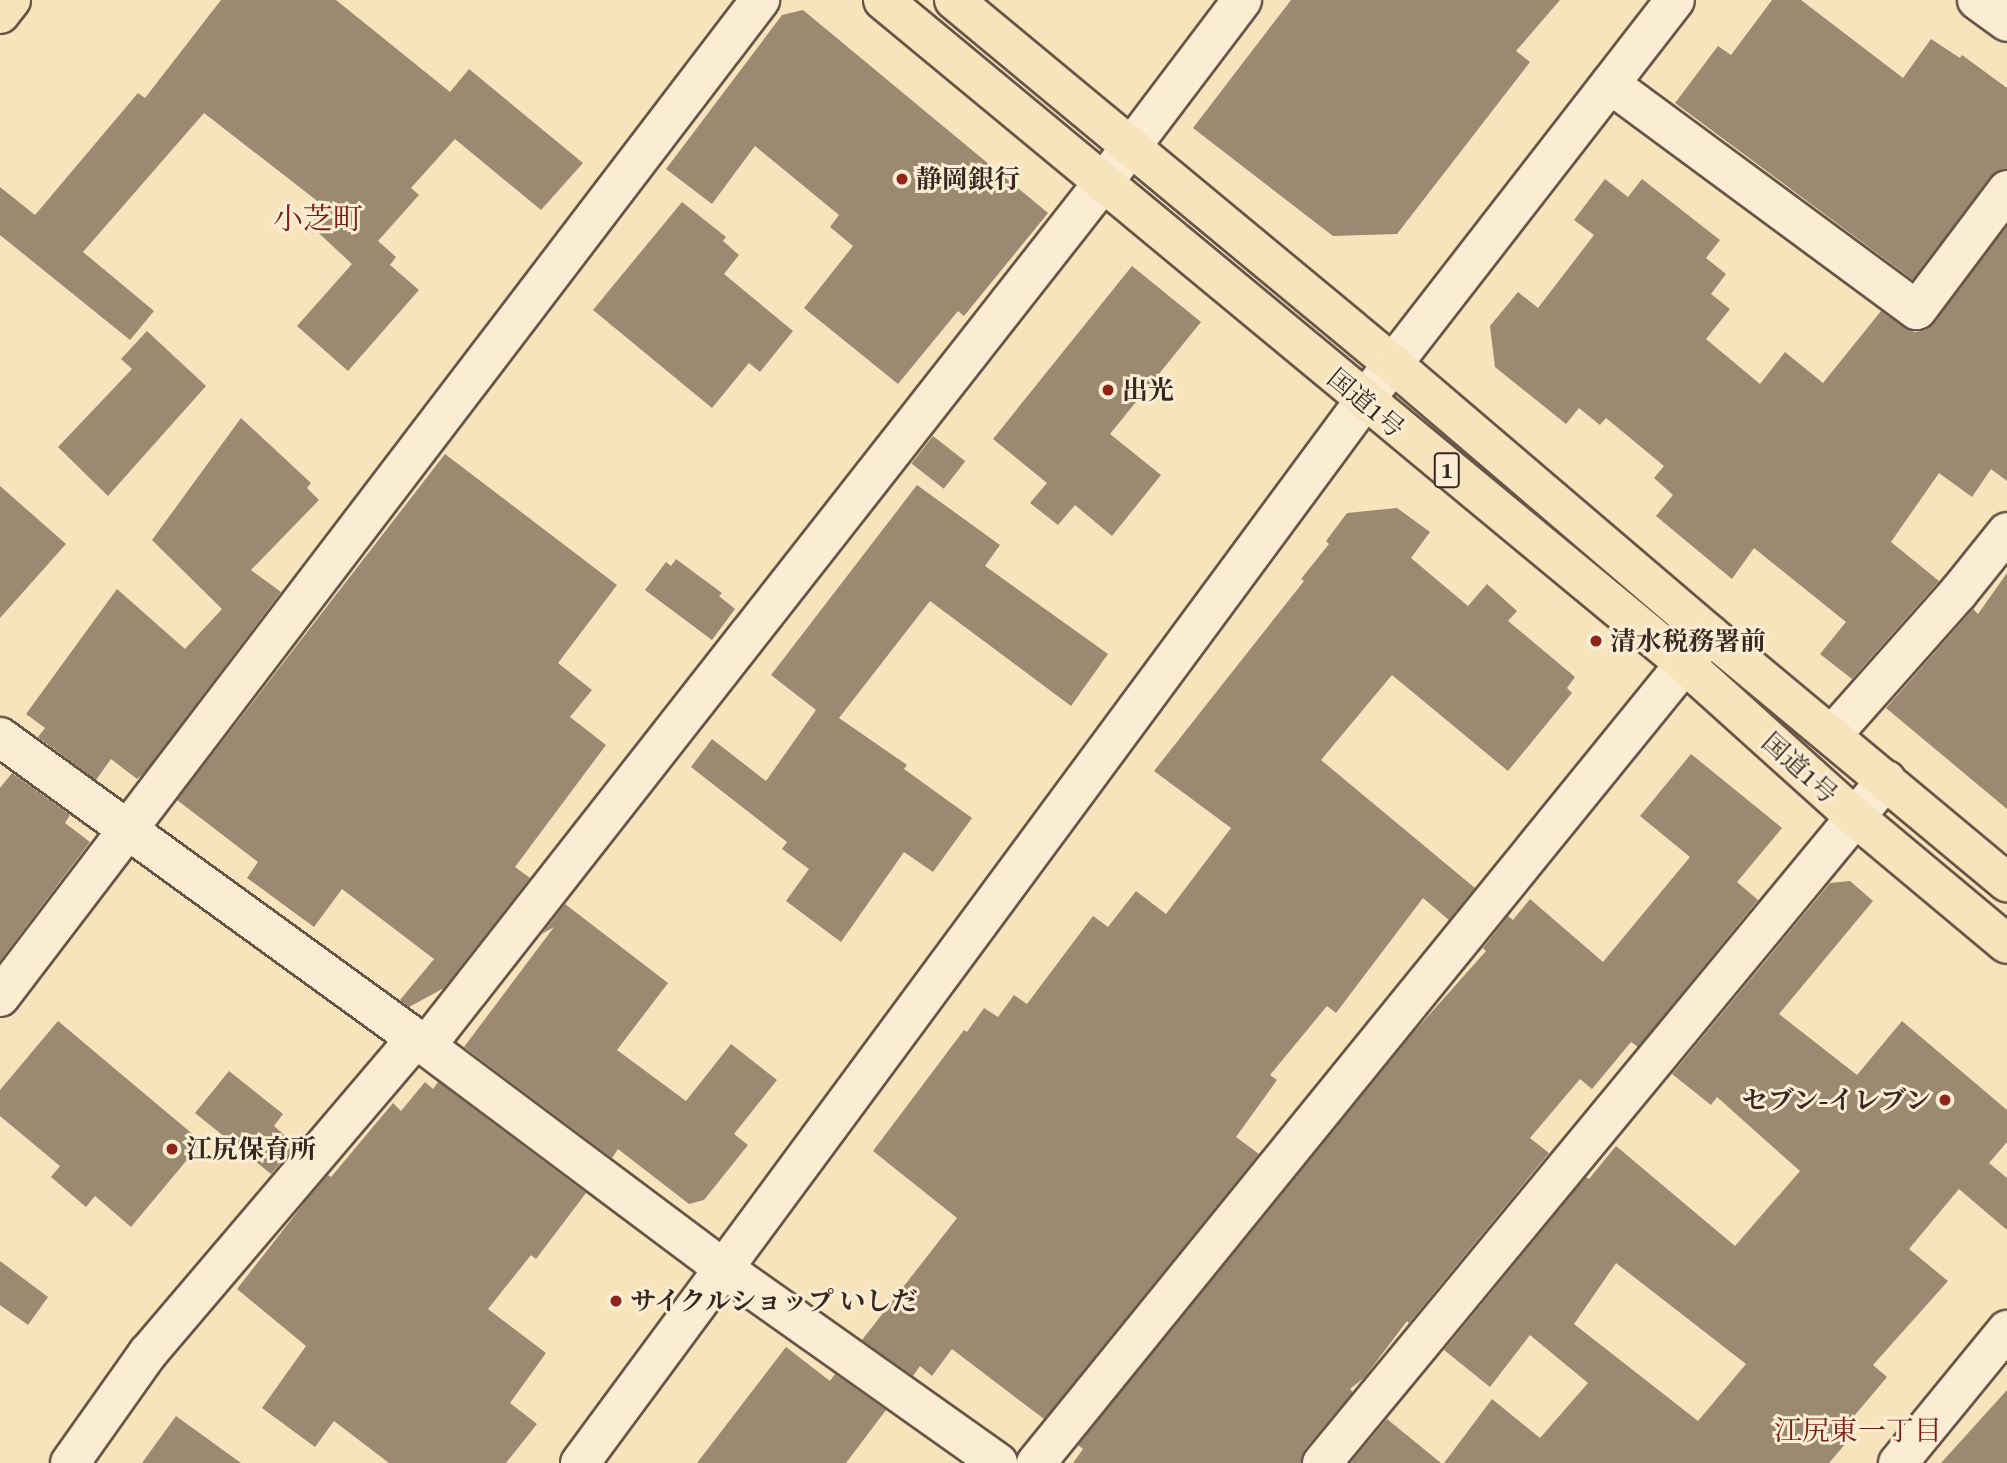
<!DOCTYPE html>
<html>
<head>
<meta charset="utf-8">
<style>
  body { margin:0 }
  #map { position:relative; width:2007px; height:1463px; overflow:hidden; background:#f8e4bc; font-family:"Gentium Book Plus","Noto Serif JP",serif }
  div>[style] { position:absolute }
  .building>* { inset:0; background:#9b8972; transform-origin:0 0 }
  .roads { filter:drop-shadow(2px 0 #675648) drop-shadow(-2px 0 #675648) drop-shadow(0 2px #675648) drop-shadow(0 -2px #675648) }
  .minor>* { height:38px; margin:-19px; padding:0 19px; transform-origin:19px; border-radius:19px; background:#faedd3 }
  .tertiary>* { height:38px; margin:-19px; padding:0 19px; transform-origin:19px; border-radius:19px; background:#faedd3 }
  .primary>* { height:38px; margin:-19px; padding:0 19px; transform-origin:19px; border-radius:19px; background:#f8e4bc }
  .trunk>* { height:38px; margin:-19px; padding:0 19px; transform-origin:19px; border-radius:19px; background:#f8e4bc }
  .dots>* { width:19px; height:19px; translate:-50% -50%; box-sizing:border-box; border:4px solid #faedd3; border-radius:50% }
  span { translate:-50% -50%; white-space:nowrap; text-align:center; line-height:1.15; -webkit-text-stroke:6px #faedd3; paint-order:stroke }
  .shield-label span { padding:2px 5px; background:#faedd3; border:2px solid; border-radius:5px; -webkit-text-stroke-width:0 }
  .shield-label { font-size:24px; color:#372721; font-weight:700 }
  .poi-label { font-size:26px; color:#372721; font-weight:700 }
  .left { translate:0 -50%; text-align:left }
  .right { translate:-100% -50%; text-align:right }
  .street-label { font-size:26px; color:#372721 }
  .neighbourhood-label { font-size:28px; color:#7a1f14 }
  .quarter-label { font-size:30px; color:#7a1f14 }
</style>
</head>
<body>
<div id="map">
  <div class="building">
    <i style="clip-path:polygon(221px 0,336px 0,450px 92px,469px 69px,583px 163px,541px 210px,455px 139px,411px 188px,419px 195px,378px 241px,396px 257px,390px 265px,419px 290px,348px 371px,297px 326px,352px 264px,309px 224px,325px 207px,204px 113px,83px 252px,154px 311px,130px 340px,0 235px,0 187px,35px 215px,138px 93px,145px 98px)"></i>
    <i style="clip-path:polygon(1291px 0,1560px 0,1516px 51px,1530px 62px,1397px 234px,1333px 236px,1193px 128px)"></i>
    <i style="clip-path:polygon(1772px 0,1801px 0,1903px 78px,1931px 39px,1960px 58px,1962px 55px,2007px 88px,2007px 169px,1990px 177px,1913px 280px,1675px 103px,1718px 46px,1731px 55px)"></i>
    <i style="clip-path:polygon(803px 10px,1048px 213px,964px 316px,958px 311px,898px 384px,804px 308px,853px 246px,830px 227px,839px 215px,755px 146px,712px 204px,666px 169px,782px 15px)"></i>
    <i style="clip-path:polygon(1605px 179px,1628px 197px,1642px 179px,1720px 240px,1706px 258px,1726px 274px,1711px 294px,1730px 309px,1706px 339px,1760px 384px,1785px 352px,1823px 383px,1881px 311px,1905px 328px,1915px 332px,1926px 330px,2007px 226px,2007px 481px,1991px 469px,1972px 497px,1939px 473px,1891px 542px,1939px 581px,1852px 679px,1820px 654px,1846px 622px,1754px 548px,1732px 579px,1656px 516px,1673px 495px,1654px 478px,1664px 466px,1606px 418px,1600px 425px,1579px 408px,1566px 424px,1495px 367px,1490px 326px,1518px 292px,1538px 308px,1594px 235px,1574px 220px)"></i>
    <i style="clip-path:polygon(682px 202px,726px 237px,723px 241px,739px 255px,724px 274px,793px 331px,760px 372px,749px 363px,712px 408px,593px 310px)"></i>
    <i style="clip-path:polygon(1132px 266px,1201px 322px,1110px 434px,1161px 475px,1112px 536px,1075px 505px,1058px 525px,1030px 503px,1047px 483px,993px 439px)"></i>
    <i style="clip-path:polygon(147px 331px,206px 386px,108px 496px,58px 447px,132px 369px,121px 359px)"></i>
    <i style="clip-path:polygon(241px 418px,311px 483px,307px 488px,319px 500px,251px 570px,281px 592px,143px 774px,137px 779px,111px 759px,96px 780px,38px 737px,45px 728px,26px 714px,117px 589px,185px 649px,222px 609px,152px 540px)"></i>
    <i style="left:933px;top:436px;width:41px;height:35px;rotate:38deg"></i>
    <i style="clip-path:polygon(445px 454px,617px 585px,558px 663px,592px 690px,570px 717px,606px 745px,515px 867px,530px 878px,444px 988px,409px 1007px,400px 1000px,434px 959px,342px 889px,314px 927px,247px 878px,258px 862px,177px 800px)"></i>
    <i style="clip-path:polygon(917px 485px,1000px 545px,985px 566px,1108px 654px,1071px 706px,930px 601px,839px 718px,907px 765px,904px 769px,972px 818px,933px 872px,904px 852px,841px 942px,786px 901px,809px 869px,782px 849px,787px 842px,691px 767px,712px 739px,766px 781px,816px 710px,771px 675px)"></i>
    <i style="clip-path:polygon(0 486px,66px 544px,0 618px)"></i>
    <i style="clip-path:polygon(1397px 508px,1430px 532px,1411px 558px,1468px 606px,1487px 584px,1517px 611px,1508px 621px,1575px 677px,1567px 688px,1572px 693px,1508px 771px,1392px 675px,1321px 760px,1475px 888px,1449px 920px,1423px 898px,1336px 1013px,1327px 1006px,1270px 1075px,1277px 1080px,1236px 1137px,1259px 1154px,1044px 1419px,952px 1349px,932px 1376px,920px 1366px,913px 1376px,862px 1340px,957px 1218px,873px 1151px,964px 1030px,967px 1032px,984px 1008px,998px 1017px,1014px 995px,1027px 1004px,1093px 916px,1108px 927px,1136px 891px,1166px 914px,1231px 828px,1154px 771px,1304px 581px,1301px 579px,1329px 544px,1326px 541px,1347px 513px)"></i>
    <i style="clip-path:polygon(676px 559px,722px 593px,719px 596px,735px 609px,712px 640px,645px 590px,666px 562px,671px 566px)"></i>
    <i style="clip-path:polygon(2007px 573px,2007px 809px,1886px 708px,1973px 609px,1978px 614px)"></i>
    <i style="clip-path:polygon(1691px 754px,1782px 828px,1737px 882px,1758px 900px,1638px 1047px,1631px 1042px,1592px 1089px,1580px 1079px,1530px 1138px,1549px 1153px,1409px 1323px,1407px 1321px,1364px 1378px,1350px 1389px,1353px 1392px,1305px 1449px,1301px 1463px,1073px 1463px,1083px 1449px,1078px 1445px,1412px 1034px,1486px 951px,1483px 948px,1508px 916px,1513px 920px,1530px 899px,1603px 962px,1690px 857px,1640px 816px)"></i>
    <i style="clip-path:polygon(12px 773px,70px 815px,65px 823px,90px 842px,0 961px,0 788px)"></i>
    <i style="clip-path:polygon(evenodd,1850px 881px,1873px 901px,1779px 1014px,1857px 1075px,1902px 1021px,2007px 1110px,2007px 1142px,1989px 1163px,2007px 1178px,2007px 1230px,1959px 1189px,1909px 1249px,1948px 1281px,1873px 1365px,1887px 1377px,1844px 1428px,1853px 1435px,1829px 1463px,1444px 1463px,1492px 1399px,1540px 1438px,1588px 1383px,1530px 1335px,1490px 1387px,1444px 1350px,1586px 1177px,1589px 1179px,1616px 1146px,1735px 1246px,1800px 1171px,1717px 1097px,1711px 1105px,1672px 1074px,1830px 883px,1850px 881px,1616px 1263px,1746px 1364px,1698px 1421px,1574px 1324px,1616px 1263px)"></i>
    <i style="clip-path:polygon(565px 904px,668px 983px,617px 1050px,686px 1101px,731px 1044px,777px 1080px,734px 1134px,748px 1145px,704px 1200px,689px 1204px,618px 1149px,612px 1158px,464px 1047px,554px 927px,542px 934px)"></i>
    <i style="clip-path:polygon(58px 1021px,202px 1142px,131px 1227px,95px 1196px,86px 1207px,51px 1177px,60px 1166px,0 1116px,0 1090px)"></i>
    <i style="clip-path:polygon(229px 1071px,283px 1114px,274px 1126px,296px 1145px,271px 1174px,195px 1113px)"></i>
    <i style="clip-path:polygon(425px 1082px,433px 1089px,438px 1082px,586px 1193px,536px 1259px,531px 1255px,488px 1309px,546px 1353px,510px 1403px,537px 1424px,506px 1463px,389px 1463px,334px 1421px,315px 1447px,262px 1408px,306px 1346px,237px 1289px,305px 1202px,328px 1175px,331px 1177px,393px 1103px,401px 1111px)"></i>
    <i style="clip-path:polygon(0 1261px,48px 1297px,28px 1325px,0 1305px)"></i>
    <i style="clip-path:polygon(786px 1347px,830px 1381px,835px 1374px,886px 1410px,846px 1463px,697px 1463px)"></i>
    <i style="clip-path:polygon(2007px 1390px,2007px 1463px,1941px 1463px)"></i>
    <i style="clip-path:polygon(176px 1416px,241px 1463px,142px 1463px)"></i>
    <i style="clip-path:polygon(1387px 1419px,1441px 1463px,1350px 1463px)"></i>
  </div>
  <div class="roads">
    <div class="minor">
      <i style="left:1977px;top:0;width:37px;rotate:36deg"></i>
      <i style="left:1610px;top:84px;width:381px;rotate:36.4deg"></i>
      <i style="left:1917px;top:310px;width:150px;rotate:-53.1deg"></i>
      <i style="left:1832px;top:735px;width:190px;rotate:-48.4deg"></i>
      <i style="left:1958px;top:593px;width:78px;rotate:-51.2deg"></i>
      <i style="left:0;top:997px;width:1254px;rotate:-52.68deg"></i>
      <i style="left:426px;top:1046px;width:1142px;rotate:-51.9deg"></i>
      <i style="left:1131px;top:147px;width:184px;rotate:-52.9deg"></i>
      <i style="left:70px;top:1463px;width:135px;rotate:-54.7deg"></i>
      <i style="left:148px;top:1353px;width:412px;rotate:-49.6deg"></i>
      <i style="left:1036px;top:1463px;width:1061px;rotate:-50.93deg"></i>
      <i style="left:1322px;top:1463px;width:886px;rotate:-50.45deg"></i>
    </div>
    <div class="tertiary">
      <i style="left:0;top:737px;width:526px;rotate:35.96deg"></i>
      <i style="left:426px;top:1046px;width:371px;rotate:36.8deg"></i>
      <i style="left:723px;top:1268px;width:337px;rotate:35.3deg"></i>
      <i style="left:580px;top:1463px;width:1320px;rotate:-53.56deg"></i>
      <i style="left:1364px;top:401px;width:507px;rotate:-52.2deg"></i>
      <i style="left:1898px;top:1463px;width:172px;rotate:-50.7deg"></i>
    </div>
    <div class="primary">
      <i style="left:0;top:14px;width:18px;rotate:-52deg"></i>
    </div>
    <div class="trunk">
      <i style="left:883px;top:0;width:1041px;rotate:39.62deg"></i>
      <i style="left:1685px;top:664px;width:227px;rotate:42deg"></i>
      <i style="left:1854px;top:816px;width:199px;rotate:39.9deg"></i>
      <i style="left:954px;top:0;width:572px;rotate:39.68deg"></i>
      <i style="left:1394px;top:365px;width:414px;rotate:40.5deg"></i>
      <i style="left:1709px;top:634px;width:388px;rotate:39.8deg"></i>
    </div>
  </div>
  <div class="dots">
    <i style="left:902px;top:179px;background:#8f2418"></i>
    <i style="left:1108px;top:390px;background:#8f2418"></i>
    <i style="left:1596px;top:641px;background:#8f2418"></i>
    <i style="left:1945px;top:1100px;background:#8f2418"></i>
    <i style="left:172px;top:1149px;background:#8f2418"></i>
    <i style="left:616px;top:1301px;background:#8f2418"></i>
  </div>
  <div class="shield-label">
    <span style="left:1447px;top:470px">1</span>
  </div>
  <div class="poi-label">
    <span class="left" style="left:916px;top:179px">静岡銀行</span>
    <span class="left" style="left:1122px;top:390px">出光</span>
    <span class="left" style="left:1610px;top:641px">清水税務署前</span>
    <span class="right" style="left:1931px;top:1100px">セブン-イレブン</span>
    <span class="left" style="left:186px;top:1149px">江尻保育所</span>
    <span class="left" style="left:630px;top:1301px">サイクルショップ いしだ</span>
  </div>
  <div class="street-label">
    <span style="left:1366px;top:403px;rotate:40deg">国道1号</span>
    <span style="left:1800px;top:768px;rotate:42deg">国道1号</span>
  </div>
  <div class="neighbourhood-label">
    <span style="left:1858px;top:1430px">江尻東一丁目</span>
  </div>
  <div class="quarter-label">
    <span style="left:318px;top:218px">小芝町</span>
  </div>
</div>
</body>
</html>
